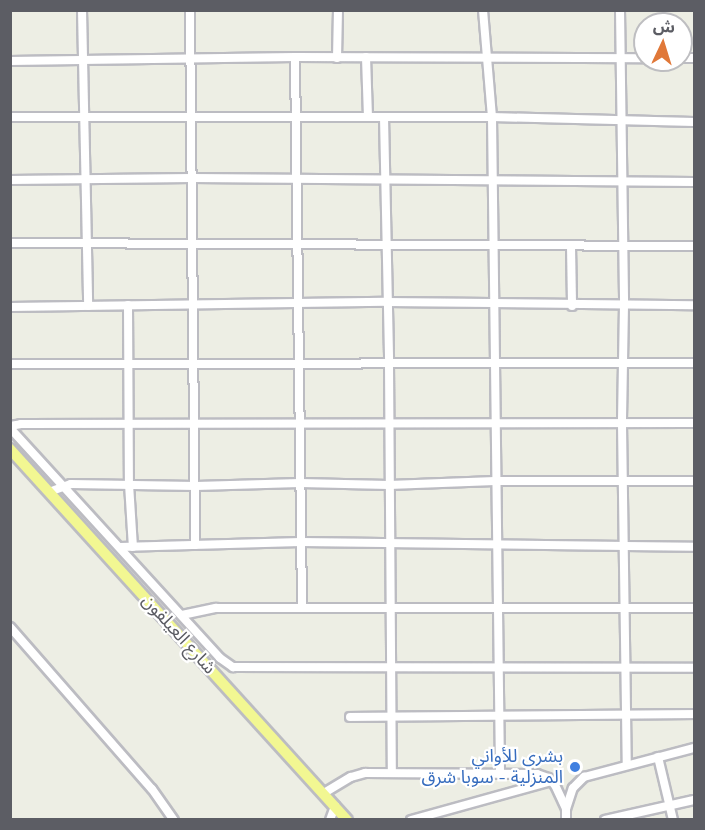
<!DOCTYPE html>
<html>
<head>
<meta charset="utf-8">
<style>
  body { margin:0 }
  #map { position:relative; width:705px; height:830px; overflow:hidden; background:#edeee4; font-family:Mulish,"Noto Sans Arabic",sans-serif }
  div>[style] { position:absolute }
  .roads { filter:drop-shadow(2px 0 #bcbcc2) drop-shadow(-2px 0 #bcbcc2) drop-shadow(0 2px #bcbcc2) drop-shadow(0 -2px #bcbcc2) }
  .minor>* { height:8px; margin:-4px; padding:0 4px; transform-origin:4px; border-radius:4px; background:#fff }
  .highway>* { height:10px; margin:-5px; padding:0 5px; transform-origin:5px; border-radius:5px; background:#f2f792 }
  .dots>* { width:16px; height:16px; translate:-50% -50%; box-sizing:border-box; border:3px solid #fff; border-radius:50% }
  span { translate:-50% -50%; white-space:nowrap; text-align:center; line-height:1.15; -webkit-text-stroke:4.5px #fff; paint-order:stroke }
  .street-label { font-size:18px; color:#5c5d64 }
  .shop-label { font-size:18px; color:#366cbe }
  .right { translate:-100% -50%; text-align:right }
  .frame { position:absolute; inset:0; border:12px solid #5c5d64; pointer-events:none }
  .north { position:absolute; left:633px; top:12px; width:60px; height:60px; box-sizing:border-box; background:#fff; border:2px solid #bebec1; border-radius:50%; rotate:4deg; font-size:16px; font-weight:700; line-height:24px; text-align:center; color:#5c5d64 }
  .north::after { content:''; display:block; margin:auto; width:21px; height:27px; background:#e07839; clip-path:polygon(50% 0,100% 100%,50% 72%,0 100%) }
</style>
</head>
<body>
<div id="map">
  <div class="roads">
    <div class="minor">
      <i style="left:82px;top:10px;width:296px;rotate:88.8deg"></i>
      <i style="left:190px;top:10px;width:535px;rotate:89.46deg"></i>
      <i style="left:483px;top:10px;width:107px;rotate:85.2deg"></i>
      <i style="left:492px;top:117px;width:655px;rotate:89.3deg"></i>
      <i style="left:620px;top:10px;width:295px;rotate:89.2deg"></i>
      <i style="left:624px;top:305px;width:119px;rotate:91deg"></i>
      <i style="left:622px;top:424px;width:341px;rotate:89.2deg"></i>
      <i style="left:295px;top:57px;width:551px;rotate:89.27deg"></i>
      <i style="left:366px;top:57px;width:60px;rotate:88.1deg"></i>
      <i style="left:337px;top:58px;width:48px;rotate:-88.8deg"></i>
      <i style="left:681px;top:58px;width:13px"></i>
      <i style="left:10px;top:61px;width:285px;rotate:-0.8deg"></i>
      <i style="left:295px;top:57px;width:350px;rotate:0.2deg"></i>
      <i style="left:10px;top:117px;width:482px"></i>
      <i style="left:492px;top:117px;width:202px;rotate:1.4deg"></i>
      <i style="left:384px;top:117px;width:247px;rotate:88.8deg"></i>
      <i style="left:389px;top:364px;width:409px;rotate:89.6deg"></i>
      <i style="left:10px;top:180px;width:182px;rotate:-0.6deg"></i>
      <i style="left:192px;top:178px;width:502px;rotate:0.46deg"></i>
      <i style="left:10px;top:243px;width:684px;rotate:0.25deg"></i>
      <i style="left:571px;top:246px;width:60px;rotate:89deg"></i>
      <i style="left:128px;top:305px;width:179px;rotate:89.7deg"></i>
      <i style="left:129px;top:484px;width:63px;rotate:86.4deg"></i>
      <i style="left:10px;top:307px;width:376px;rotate:-0.8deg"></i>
      <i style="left:386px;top:302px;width:308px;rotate:0.6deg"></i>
      <i style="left:10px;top:364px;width:684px;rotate:-0.08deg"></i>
      <i style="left:10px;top:426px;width:11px;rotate:-10deg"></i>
      <i style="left:21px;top:424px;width:673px;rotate:-0.09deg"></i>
      <i style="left:10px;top:428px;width:311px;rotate:47.6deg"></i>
      <i style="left:220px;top:658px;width:16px;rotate:35deg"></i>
      <i style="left:233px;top:667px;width:461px;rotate:0.1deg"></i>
      <i style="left:49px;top:492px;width:23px;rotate:-20deg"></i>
      <i style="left:71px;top:484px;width:125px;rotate:0.9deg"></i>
      <i style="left:196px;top:486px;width:104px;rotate:-1.7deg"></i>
      <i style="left:300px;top:483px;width:89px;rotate:1.3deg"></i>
      <i style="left:389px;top:485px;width:106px;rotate:-2.2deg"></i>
      <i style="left:495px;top:481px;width:199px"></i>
      <i style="left:120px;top:547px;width:181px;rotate:-1.6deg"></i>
      <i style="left:301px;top:542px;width:393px;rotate:0.7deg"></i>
      <i style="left:182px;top:615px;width:35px;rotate:-12deg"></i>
      <i style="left:216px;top:608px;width:478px"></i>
      <i style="left:10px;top:627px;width:215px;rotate:48.8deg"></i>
      <i style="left:152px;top:789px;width:38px;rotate:55deg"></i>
      <i style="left:350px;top:717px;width:344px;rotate:-0.5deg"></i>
      <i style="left:658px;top:757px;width:65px;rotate:76.6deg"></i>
      <i style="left:324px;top:793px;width:31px;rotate:-31deg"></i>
      <i style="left:351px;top:777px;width:15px;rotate:-16deg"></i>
      <i style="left:365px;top:773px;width:172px;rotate:0.3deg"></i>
      <i style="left:537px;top:774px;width:12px;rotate:20deg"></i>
      <i style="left:548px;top:778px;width:10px;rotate:45deg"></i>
      <i style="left:555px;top:785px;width:26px;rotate:65deg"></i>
      <i style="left:566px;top:809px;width:11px;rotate:90deg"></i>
      <i style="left:566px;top:809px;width:22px;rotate:-72deg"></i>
      <i style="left:573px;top:788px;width:16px;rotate:-45deg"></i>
      <i style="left:584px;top:777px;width:114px;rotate:-14.8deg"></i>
      <i style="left:330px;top:820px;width:15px;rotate:-70deg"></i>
      <i style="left:411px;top:820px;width:146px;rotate:-15.5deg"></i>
      <i style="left:605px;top:820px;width:91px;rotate:-12.7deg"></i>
    </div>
    <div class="highway">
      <i style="left:10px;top:449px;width:501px;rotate:47.75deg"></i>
    </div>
  </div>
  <div class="dots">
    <i style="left:575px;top:767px;background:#3f7fe0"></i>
  </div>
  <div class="street-label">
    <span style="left:179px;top:634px;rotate:48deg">شارع العيلفون</span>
  </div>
  <div class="shop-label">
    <span class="right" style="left:563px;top:767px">بشرى للأواني<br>المنزلية - سوبا شرق</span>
  </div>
  <div class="frame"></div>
  <div class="north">ش</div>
</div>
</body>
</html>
